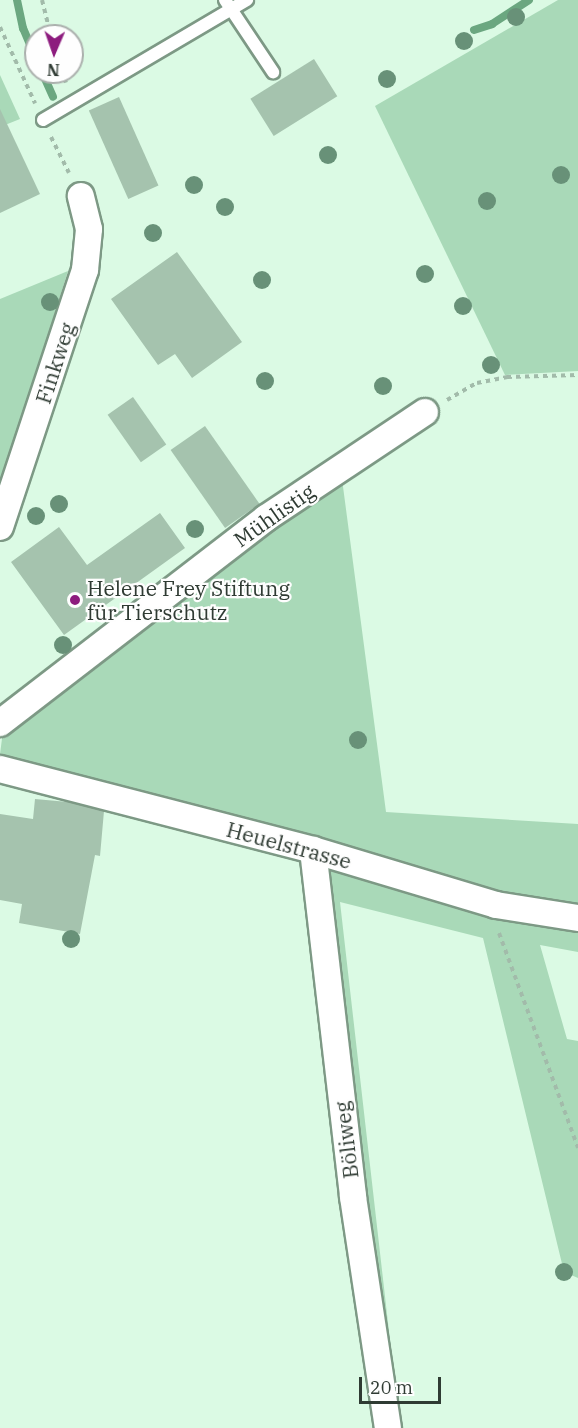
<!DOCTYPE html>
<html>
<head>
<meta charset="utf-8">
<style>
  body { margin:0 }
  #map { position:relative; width:578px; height:1428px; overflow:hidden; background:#dbfae4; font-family:"IBM Plex Serif",serif }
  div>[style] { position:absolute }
  .green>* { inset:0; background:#a9d9b8 }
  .stream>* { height:8px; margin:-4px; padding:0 4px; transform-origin:4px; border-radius:4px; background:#6ba780 }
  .building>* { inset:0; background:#a5c3ae; transform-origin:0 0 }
  .path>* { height:4px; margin-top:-2px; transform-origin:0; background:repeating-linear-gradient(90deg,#a2bbaa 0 4.5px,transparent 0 9px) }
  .roads { filter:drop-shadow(2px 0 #7d9985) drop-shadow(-2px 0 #7d9985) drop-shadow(0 2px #7d9985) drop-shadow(0 -2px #7d9985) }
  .lane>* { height:12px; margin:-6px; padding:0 6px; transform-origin:6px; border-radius:6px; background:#fff }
  .street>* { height:26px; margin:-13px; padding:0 13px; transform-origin:13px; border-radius:13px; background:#fff }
  .trees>* { width:18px; height:18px; margin:-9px; border-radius:50%; background:#689178 }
  .dots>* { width:16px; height:16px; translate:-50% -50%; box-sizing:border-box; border:3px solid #fefefe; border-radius:50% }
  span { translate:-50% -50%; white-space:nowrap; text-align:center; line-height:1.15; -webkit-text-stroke:4.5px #fefefe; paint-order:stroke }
  .street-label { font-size:21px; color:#2f3b33 }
  .poi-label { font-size:21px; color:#2f3b33 }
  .left { translate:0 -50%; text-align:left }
  .north { position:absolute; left:24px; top:24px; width:60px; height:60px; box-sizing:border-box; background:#fefefe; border:2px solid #abb0ad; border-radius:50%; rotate:182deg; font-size:16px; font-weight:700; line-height:24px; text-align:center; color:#2f3b33 }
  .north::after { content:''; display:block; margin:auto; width:21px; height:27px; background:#8d1c7e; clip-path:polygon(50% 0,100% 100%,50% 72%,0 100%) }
  .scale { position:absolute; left:359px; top:1377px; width:82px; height:27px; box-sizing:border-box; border:3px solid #2f3b33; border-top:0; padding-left:8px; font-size:18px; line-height:21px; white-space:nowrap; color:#2f3b33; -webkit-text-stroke:4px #fefefe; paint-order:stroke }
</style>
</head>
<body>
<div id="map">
  <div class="green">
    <i style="clip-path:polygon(558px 0,578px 0,578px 371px,505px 375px,375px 106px)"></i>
    <i style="clip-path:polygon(0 75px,20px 119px,0 127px)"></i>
    <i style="clip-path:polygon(68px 271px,0 489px,0 299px)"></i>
    <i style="clip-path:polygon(342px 479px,386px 812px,578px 824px,578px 906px,500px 892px,0 754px,3px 731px,254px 541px)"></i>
    <i style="clip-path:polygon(317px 863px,578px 927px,578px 952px,540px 945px,567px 1039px,578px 1041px,578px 1278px,564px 1272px,483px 938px,340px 902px,400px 1428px,394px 1428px)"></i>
  </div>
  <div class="stream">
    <i style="left:17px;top:0;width:29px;rotate:78deg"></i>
    <i style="left:23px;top:28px;width:33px;rotate:67deg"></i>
    <i style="left:474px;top:30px;width:19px;rotate:-18deg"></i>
    <i style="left:492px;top:24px;width:44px;rotate:-33deg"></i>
    <i style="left:42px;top:72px;width:27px;rotate:66deg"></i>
  </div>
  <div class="building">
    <i style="left:314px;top:59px;width:44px;height:75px;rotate:58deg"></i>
    <i style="left:119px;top:97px;width:97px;height:33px;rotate:66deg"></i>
    <i style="clip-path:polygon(0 109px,40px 194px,0 213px)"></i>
    <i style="clip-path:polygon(177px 252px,242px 342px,192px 378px,175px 354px,158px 365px,111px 299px)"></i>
    <i style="left:133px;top:397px;width:58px;height:31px;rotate:55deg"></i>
    <i style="left:205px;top:426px;width:95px;height:42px;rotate:55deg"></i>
    <i style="clip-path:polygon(160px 513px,185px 548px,64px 635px,11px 562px,59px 527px,87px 565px)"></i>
    <i style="clip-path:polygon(35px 799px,68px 802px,104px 811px,100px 856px,95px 855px,80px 934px,19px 923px,22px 904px,0 900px,0 814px,33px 819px)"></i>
  </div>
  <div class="path">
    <i style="left:42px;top:0;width:37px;rotate:76deg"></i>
    <i style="left:0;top:27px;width:84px;rotate:65.3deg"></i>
    <i style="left:63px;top:72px;width:11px;rotate:75deg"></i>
    <i style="left:51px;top:137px;width:40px;rotate:63.4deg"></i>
    <i style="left:447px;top:400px;width:34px;rotate:-30deg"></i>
    <i style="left:477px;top:383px;width:31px;rotate:-11deg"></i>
    <i style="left:507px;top:377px;width:71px;rotate:-1.6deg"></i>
    <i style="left:499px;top:933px;width:229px;rotate:69.8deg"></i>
  </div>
  <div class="roads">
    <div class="lane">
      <i style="left:225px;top:0;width:87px;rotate:56.3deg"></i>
      <i style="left:43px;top:120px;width:237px;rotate:-30.5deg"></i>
    </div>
    <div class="street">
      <i style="left:0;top:527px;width:271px;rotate:-71.7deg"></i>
      <i style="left:85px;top:270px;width:41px;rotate:-84.4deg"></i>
      <i style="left:89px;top:229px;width:34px;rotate:-104deg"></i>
      <i style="left:0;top:723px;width:336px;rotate:-37.6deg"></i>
      <i style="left:266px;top:518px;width:191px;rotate:-33.7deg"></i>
      <i style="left:0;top:769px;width:323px;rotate:14.5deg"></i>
      <i style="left:313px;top:850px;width:191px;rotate:16.7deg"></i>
      <i style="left:496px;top:905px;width:83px;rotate:9deg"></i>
      <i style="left:313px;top:850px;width:349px;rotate:83.4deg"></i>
      <i style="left:353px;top:1197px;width:234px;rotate:81.4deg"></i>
    </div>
  </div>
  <div class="trees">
    <i style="left:516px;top:17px"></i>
    <i style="left:464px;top:41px"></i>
    <i style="left:387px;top:79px"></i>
    <i style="left:328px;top:155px"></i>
    <i style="left:561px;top:175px"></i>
    <i style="left:194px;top:185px"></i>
    <i style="left:487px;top:201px"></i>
    <i style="left:225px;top:207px"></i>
    <i style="left:153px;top:233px"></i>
    <i style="left:425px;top:274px"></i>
    <i style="left:262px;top:280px"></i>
    <i style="left:50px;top:302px"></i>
    <i style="left:463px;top:306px"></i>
    <i style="left:491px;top:365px"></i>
    <i style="left:265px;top:381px"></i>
    <i style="left:383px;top:386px"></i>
    <i style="left:59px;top:504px"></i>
    <i style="left:36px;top:516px"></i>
    <i style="left:195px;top:529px"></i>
    <i style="left:63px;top:645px"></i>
    <i style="left:358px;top:740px"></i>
    <i style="left:71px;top:939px"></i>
    <i style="left:564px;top:1272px"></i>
  </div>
  <div class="dots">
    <i style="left:75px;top:600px;background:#8d1c7e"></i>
  </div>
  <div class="street-label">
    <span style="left:55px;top:363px;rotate:-72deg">Finkweg</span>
    <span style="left:274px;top:515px;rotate:-35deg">Mühlistig</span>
    <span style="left:289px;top:845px;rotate:15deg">Heuelstrasse</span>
    <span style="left:346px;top:1140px;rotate:-97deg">Böliweg</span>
  </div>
  <div class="poi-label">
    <span class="left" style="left:87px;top:600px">Helene Frey Stiftung<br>für Tierschutz</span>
  </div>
  <div class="north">N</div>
  <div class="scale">20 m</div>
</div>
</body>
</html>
